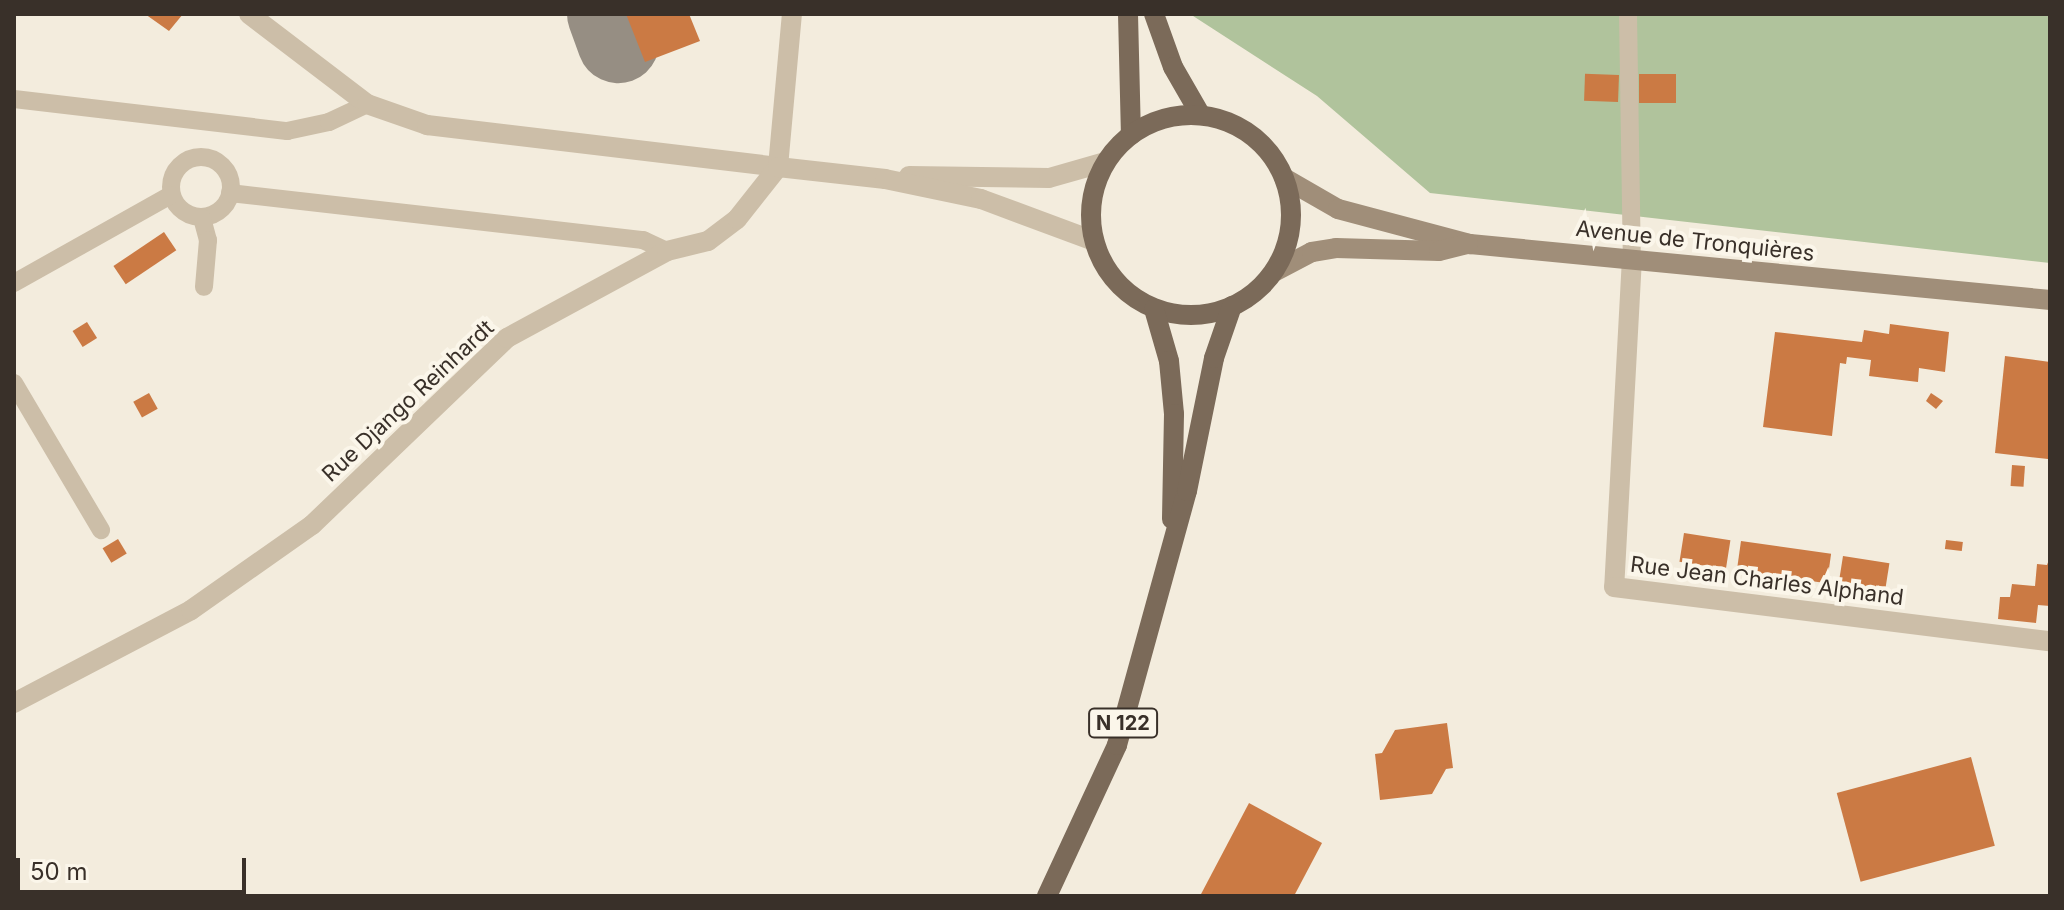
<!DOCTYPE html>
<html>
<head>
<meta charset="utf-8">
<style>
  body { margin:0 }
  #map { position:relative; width:2064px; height:910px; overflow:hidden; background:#f3ecdd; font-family:Inter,sans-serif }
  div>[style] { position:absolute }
  .green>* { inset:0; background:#b0c39c }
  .taxiway>* { height:82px; margin:-41px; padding:0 41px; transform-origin:41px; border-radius:41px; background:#968e83 }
  .building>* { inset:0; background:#cb7a44; transform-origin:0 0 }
  .lane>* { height:18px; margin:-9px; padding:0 9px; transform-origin:9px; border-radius:9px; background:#ccbea8 }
  .lane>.ring { margin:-9px; padding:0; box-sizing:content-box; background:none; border:18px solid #ccbea8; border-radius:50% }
  .street>* { height:20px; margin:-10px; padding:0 10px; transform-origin:10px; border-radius:10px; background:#ccbea8 }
  .secondary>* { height:20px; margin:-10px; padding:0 10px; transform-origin:10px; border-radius:10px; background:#a08e79 }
  .primary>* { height:20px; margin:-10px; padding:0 10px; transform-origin:10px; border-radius:10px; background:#7b6a59 }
  .primary>.ring { margin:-10px; padding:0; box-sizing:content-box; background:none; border:20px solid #7b6a59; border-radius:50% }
  span { translate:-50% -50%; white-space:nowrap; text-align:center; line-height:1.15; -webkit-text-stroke:8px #fbf6ea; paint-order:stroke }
  .shield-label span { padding:2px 6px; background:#fbf6ea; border:2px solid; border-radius:6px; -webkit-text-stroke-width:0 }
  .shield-label { font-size:20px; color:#393029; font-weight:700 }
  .street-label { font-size:22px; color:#393029 }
  .frame { position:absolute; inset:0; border:16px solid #393029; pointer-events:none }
  .scale { position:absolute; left:16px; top:858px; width:230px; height:36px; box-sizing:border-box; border:4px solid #393029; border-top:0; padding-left:10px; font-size:24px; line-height:28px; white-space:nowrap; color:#393029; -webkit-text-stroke:6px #fbf6ea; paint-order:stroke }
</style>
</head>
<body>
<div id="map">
  <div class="green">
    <i style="clip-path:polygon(1190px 14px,2050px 14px,2050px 263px,1430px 193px,1317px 96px)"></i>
  </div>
  <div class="taxiway">
    <i style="left:608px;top:14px;width:30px;rotate:70deg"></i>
  </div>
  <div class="building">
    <i style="clip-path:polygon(145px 14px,183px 14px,169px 31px)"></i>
    <i style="clip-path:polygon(626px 14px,689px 14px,700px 41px,645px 62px)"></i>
    <i style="left:1676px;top:74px;width:29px;height:37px;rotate:90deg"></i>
    <i style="left:1619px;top:75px;width:27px;height:34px;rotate:92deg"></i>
    <i style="left:164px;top:232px;width:22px;height:61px;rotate:56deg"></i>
    <i style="left:87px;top:322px;width:19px;height:17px;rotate:58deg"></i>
    <i style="clip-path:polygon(1890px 324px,1949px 332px,1945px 372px,1919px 368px,1918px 382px,1869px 376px,1871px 360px,1847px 357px,1846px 364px,1840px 363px,1832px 436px,1763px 427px,1775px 332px,1862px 342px,1864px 330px,1889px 334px)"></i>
    <i style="clip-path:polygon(2005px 356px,2050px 362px,2048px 459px,1995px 453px)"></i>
    <i style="left:149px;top:393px;width:18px;height:18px;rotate:61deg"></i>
    <i style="clip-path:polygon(1931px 393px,1943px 401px,1936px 409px,1926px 401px)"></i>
    <i style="left:2012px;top:465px;width:13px;height:21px;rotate:4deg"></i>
    <i style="left:1684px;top:533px;width:47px;height:29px;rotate:9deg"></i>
    <i style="left:118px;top:539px;width:17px;height:18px;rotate:59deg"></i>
    <i style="left:1946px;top:540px;width:17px;height:9px;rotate:7deg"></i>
    <i style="left:1741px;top:541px;width:91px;height:30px;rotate:8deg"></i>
    <i style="left:1843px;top:556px;width:47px;height:30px;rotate:9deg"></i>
    <i style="clip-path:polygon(2050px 557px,2050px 606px,2038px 605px,2036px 623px,1998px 619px,2000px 597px,2010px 597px,2012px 584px,2035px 586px,2037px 564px,2047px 565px)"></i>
    <i style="clip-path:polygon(1447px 723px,1453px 768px,1446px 769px,1432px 794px,1380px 800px,1375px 754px,1382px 753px,1395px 730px)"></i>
    <i style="left:1971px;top:757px;width:92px;height:139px;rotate:75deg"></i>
    <i style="clip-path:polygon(1249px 803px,1322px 843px,1294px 896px,1200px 896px)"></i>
  </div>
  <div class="lane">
    <i style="left:1628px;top:14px;width:244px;rotate:89.1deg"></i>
    <i style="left:14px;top:99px;width:275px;rotate:6.7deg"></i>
    <i style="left:287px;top:131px;width:43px;rotate:-12.1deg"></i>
    <i style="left:329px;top:122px;width:42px;rotate:-25.3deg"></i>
    <i class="ring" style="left:171px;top:157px;width:42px;height:42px"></i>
    <i style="left:230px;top:193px;width:416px;rotate:6.5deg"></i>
    <i style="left:643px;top:240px;width:26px;rotate:25deg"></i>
    <i style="left:202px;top:218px;width:23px;rotate:75deg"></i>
    <i style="left:208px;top:240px;width:47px;rotate:94.9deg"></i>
    <i style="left:14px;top:283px;width:180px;rotate:-29.3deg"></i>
    <i style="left:14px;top:383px;width:171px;rotate:59.4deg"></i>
  </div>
  <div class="street">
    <i style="left:249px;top:14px;width:148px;rotate:37.3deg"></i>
    <i style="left:367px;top:104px;width:64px;rotate:19.3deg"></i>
    <i style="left:427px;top:125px;width:354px;rotate:6.8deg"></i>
    <i style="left:778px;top:167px;width:154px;rotate:-84.8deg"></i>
    <i style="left:909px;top:176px;width:140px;rotate:0.8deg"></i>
    <i style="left:1049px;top:178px;width:58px;rotate:-15.9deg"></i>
    <i style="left:1632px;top:258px;width:329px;rotate:93.1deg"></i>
    <i style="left:1614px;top:587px;width:439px;rotate:7.1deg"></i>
    <i style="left:14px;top:703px;width:200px;rotate:-27.7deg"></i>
    <i style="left:191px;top:610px;width:148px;rotate:-35.1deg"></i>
    <i style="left:312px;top:525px;width:270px;rotate:-43.8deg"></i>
    <i style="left:507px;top:338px;width:182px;rotate:-28.5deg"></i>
    <i style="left:667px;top:251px;width:42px;rotate:-13.7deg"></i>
    <i style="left:708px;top:241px;width:36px;rotate:-37deg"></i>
    <i style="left:737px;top:219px;width:66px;rotate:-51.7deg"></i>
    <i style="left:778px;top:167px;width:108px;rotate:6.4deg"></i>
    <i style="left:885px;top:179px;width:98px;rotate:11.8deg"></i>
    <i style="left:981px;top:199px;width:121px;rotate:20.4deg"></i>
  </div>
  <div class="secondary">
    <i style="left:1284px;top:178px;width:62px;rotate:29.9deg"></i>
    <i style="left:1338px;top:209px;width:137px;rotate:14.9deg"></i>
    <i style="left:1470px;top:244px;width:583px;rotate:5.51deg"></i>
    <i style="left:1274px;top:272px;width:43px;rotate:-27.8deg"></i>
    <i style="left:1312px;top:252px;width:24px;rotate:-9deg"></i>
    <i style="left:1336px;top:248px;width:103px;rotate:1.7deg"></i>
    <i style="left:1439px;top:251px;width:30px;rotate:-14deg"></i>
  </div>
  <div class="primary">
    <i style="left:1128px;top:14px;width:121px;rotate:88.6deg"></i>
    <i style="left:1154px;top:14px;width:56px;rotate:70.3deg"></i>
    <i style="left:1173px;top:67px;width:54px;rotate:60.1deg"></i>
    <i class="ring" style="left:1091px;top:115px;width:180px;height:180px"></i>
    <i style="left:1154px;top:309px;width:54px;rotate:73.9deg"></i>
    <i style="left:1169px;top:361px;width:53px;rotate:84.6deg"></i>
    <i style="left:1174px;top:414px;width:105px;rotate:91.1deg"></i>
    <i style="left:1047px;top:896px;width:166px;rotate:-65.1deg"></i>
    <i style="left:1117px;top:745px;width:263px;rotate:-74.6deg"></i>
    <i style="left:1187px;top:491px;width:136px;rotate:-78.5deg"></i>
    <i style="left:1214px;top:358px;width:55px;rotate:-70.9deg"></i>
  </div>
  <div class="shield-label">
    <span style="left:1123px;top:723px">N 122</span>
  </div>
  <div class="street-label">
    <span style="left:1695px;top:241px;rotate:6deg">Avenue de Tronquières</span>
    <span style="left:408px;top:401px;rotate:-43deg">Rue Django Reinhardt</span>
    <span style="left:1767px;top:581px;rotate:7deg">Rue Jean Charles Alphand</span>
  </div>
  <div class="frame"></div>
  <div class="scale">50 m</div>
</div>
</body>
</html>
